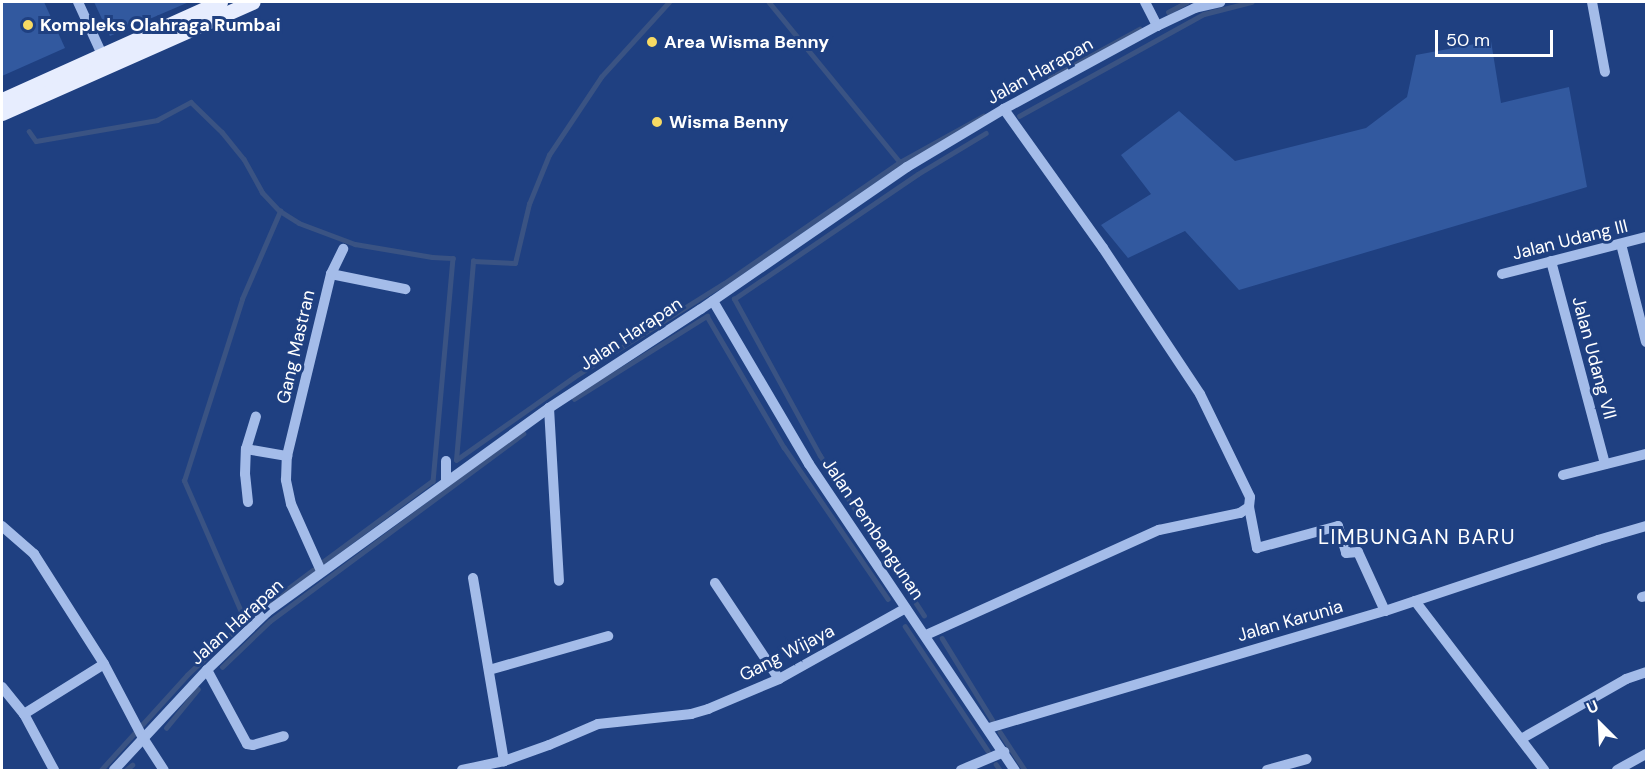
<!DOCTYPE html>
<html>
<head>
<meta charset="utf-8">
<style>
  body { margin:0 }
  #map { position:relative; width:1648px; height:772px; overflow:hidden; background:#1f4081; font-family:"DM Sans",sans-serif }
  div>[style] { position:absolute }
  .green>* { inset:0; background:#32599f }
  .stream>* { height:4.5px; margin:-2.25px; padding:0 2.25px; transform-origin:2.25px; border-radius:2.25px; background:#3a5383 }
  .minor>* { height:10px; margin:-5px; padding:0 5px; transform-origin:5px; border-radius:5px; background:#a4bce9 }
  .major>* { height:15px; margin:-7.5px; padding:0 7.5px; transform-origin:7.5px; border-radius:7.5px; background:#e7edfe }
  .dots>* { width:16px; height:16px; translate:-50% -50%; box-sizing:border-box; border:3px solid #1f4081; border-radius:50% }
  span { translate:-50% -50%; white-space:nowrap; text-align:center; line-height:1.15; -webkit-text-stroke:6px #1f4081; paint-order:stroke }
  .poi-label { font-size:18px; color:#fff; font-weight:700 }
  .left { translate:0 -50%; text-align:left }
  .street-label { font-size:18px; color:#fff }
  .quarter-label { font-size:21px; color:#fff; letter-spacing:1.5px }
  .frame { position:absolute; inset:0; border:3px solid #fff; pointer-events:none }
  .north { position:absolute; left:1570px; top:694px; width:60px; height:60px; -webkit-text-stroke:4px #1f4081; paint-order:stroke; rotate:336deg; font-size:16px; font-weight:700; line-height:24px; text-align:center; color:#fff }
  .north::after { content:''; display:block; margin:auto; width:21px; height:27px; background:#fff; clip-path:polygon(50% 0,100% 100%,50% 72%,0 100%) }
  .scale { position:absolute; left:1435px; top:30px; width:118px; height:27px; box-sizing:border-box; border:3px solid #fff; border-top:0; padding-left:8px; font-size:18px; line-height:21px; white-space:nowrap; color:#fff; -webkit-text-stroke:4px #1f4081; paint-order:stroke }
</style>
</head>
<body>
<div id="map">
  <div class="green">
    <i style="clip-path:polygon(2px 2px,44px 2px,65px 48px,2px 76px)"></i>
    <i style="clip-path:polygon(94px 2px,189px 2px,110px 36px)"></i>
    <i style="clip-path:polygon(1491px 41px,1501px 103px,1569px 87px,1587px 187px,1239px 290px,1185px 231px,1128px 258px,1101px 225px,1151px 194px,1121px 155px,1179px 111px,1235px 161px,1366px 128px,1407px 97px,1416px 55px)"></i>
  </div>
  <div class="stream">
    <i style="left:769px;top:2px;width:207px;rotate:50.7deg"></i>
    <i style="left:1168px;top:12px;width:21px;rotate:-28deg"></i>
    <i style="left:1050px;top:78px;width:102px;rotate:-28.8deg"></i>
    <i style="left:1019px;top:116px;width:211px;rotate:-28.9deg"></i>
    <i style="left:1204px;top:14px;width:49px;rotate:-14.3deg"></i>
    <i style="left:29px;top:131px;width:12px;rotate:55deg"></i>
    <i style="left:36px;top:141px;width:123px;rotate:-9.8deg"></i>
    <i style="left:157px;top:120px;width:38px;rotate:-28deg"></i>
    <i style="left:191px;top:102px;width:43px;rotate:44.1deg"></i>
    <i style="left:222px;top:132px;width:35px;rotate:51deg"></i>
    <i style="left:244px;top:159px;width:38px;rotate:61deg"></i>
    <i style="left:262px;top:192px;width:26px;rotate:47deg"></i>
    <i style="left:280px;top:211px;width:22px;rotate:32deg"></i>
    <i style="left:299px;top:223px;width:60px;rotate:20.6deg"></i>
    <i style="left:355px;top:244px;width:78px;rotate:9.6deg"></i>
    <i style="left:432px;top:257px;width:21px;rotate:3deg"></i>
    <i style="left:453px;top:258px;width:224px;rotate:95.1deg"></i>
    <i style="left:433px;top:481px;width:137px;rotate:143.6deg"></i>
    <i style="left:574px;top:399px;width:157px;rotate:-32deg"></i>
    <i style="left:707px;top:316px;width:152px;rotate:59.6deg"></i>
    <i style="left:784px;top:447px;width:184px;rotate:55.6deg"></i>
    <i style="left:456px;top:460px;width:144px;rotate:-35.1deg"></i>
    <i style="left:574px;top:377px;width:176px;rotate:-32deg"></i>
    <i style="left:723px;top:284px;width:215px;rotate:-34.6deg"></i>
    <i style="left:900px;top:162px;width:95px;rotate:-29deg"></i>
    <i style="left:456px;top:460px;width:200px;rotate:-85.1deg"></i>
    <i style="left:473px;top:261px;width:42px;rotate:2.7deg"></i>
    <i style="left:515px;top:263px;width:61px;rotate:-76.7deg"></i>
    <i style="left:529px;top:204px;width:53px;rotate:-67.8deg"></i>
    <i style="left:549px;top:155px;width:94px;rotate:-56.3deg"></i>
    <i style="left:601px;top:77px;width:101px;rotate:-47.8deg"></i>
    <i style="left:924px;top:616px;width:191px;rotate:-123deg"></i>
    <i style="left:820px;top:456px;width:179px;rotate:-118.7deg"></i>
    <i style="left:734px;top:299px;width:222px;rotate:-34.2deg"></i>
    <i style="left:918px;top:174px;width:79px;rotate:-31.1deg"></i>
    <i style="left:245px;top:621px;width:153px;rotate:-113.5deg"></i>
    <i style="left:184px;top:481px;width:191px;rotate:-72.3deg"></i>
    <i style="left:242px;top:299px;width:96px;rotate:-66.6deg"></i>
    <i style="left:905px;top:626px;width:150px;rotate:56.4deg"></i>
    <i style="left:942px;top:638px;width:97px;rotate:58.4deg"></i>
    <i style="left:222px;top:667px;width:66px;rotate:-43.8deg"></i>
    <i style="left:270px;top:621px;width:315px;rotate:-36.5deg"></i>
    <i style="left:166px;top:728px;width:50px;rotate:-50.6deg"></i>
    <i style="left:1000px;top:732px;width:45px;rotate:56.7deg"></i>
    <i style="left:996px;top:764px;width:7px;rotate:56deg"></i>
    <i style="left:101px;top:770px;width:128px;rotate:-47.8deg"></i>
    <i style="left:187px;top:675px;width:79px;rotate:-43deg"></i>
    <i style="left:245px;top:621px;width:85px;rotate:-36.9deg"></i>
    <i style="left:126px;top:770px;width:8px;rotate:-40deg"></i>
  </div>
  <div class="minor">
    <i style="left:78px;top:2px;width:65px;rotate:65.4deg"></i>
    <i style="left:1145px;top:2px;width:27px;rotate:63deg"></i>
    <i style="left:1592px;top:2px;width:71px;rotate:79.5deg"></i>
    <i style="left:1621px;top:244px;width:101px;rotate:75.7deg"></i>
    <i style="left:1551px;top:261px;width:210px;rotate:75.1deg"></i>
    <i style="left:331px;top:274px;width:76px;rotate:11.5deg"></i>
    <i style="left:1502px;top:274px;width:149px;rotate:-14.4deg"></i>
    <i style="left:713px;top:301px;width:189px;rotate:59.5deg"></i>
    <i style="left:809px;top:464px;width:369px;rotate:56.1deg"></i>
    <i style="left:549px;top:408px;width:173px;rotate:86.7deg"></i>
    <i style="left:246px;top:449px;width:42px;rotate:9.7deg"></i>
    <i style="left:1563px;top:475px;width:86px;rotate:-14.2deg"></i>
    <i style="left:446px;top:480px;width:19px;rotate:-90deg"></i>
    <i style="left:248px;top:502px;width:28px;rotate:-96deg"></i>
    <i style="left:245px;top:474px;width:25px;rotate:-88deg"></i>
    <i style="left:246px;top:449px;width:34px;rotate:-73deg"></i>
    <i style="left:1249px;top:507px;width:42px;rotate:79deg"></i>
    <i style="left:1257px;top:548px;width:84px;rotate:-15.2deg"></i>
    <i style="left:1338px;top:526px;width:28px;rotate:73deg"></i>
    <i style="left:1346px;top:553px;width:12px;rotate:-5deg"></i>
    <i style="left:1358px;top:552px;width:65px;rotate:65.4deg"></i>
    <i style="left:2px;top:526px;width:43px;rotate:41.2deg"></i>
    <i style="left:34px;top:554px;width:130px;rotate:57.5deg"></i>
    <i style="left:104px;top:664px;width:84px;rotate:62.2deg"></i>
    <i style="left:143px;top:738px;width:38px;rotate:57deg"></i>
    <i style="left:321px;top:571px;width:73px;rotate:-114.1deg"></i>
    <i style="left:291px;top:504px;width:25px;rotate:-102deg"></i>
    <i style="left:286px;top:480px;width:24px;rotate:-88deg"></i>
    <i style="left:287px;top:456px;width:187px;rotate:-76.4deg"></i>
    <i style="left:331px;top:274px;width:28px;rotate:-64deg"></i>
    <i style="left:473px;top:578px;width:186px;rotate:80.4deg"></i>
    <i style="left:715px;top:583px;width:115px;rotate:56.3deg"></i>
    <i style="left:1642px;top:597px;width:4px;rotate:-14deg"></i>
    <i style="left:1415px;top:601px;width:213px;rotate:52.6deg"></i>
    <i style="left:926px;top:635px;width:256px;rotate:-24.3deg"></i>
    <i style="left:1159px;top:530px;width:83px;rotate:-11.9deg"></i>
    <i style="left:1240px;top:513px;width:11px;rotate:-34deg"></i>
    <i style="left:1249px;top:507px;width:10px;rotate:-84deg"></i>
    <i style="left:1250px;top:497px;width:114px;rotate:-115.9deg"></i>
    <i style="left:1200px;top:394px;width:175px;rotate:-123.6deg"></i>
    <i style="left:1103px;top:248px;width:171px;rotate:-125.5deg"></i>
    <i style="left:207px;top:670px;width:84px;rotate:61.6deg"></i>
    <i style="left:247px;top:744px;width:6px;rotate:9deg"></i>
    <i style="left:253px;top:745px;width:32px;rotate:-16deg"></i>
    <i style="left:489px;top:670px;width:124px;rotate:-15.9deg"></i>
    <i style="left:2px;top:687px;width:35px;rotate:51deg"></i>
    <i style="left:24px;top:714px;width:64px;rotate:61.8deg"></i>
    <i style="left:24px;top:714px;width:94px;rotate:-32deg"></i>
    <i style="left:989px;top:728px;width:413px;rotate:-16.5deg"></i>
    <i style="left:1385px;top:611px;width:225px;rotate:-18.4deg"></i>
    <i style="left:1598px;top:540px;width:50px;rotate:-16.3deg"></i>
    <i style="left:1521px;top:739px;width:121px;rotate:-29.7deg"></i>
    <i style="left:1626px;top:679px;width:21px;rotate:-19deg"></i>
    <i style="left:114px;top:770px;width:137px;rotate:-47.1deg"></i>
    <i style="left:207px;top:670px;width:83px;rotate:-44deg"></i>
    <i style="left:267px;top:612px;width:348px;rotate:-35.9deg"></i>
    <i style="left:549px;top:408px;width:181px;rotate:-33.1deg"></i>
    <i style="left:701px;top:309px;width:250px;rotate:-34.6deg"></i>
    <i style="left:907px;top:167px;width:113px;rotate:-30.9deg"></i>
    <i style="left:1004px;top:109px;width:174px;rotate:-28.5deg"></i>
    <i style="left:1157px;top:26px;width:42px;rotate:-25.3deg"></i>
    <i style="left:1195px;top:8px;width:26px;rotate:-13deg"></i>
    <i style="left:462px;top:770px;width:43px;rotate:-12.1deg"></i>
    <i style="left:504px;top:761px;width:48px;rotate:-19.6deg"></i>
    <i style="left:549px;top:745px;width:53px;rotate:-23.2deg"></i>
    <i style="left:598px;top:724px;width:94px;rotate:-6.1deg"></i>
    <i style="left:691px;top:714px;width:18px;rotate:-16deg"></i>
    <i style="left:708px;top:709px;width:77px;rotate:-22.9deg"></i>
    <i style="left:779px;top:679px;width:145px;rotate:-29.2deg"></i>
    <i style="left:961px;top:770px;width:47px;rotate:-22.7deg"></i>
    <i style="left:1267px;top:770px;width:41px;rotate:-15.4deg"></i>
    <i style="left:1617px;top:770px;width:33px;rotate:-29deg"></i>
  </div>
  <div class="major">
    <i style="left:2px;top:100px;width:239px;rotate:-24.2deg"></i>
    <i style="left:2px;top:113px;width:274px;rotate:-23.9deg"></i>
  </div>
  <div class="dots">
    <i style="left:28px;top:25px;background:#f7da63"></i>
    <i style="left:652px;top:42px;background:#f7da63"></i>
    <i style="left:657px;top:122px;background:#f7da63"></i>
  </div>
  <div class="poi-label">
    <span class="left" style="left:40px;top:25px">Kompleks Olahraga Rumbai</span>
    <span class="left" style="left:664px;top:42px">Area Wisma Benny</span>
    <span class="left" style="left:669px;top:122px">Wisma Benny</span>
  </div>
  <div class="street-label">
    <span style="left:1040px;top:71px;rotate:-29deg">Jalan Harapan</span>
    <span style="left:1570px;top:240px;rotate:-14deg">Jalan Udang III</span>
    <span style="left:631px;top:334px;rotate:-33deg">Jalan Harapan</span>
    <span style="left:296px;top:347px;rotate:-77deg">Gang Mastran</span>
    <span style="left:1594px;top:358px;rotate:75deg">Jalan Udang VII</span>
    <span style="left:873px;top:529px;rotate:56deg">Jalan Pembangunan</span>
    <span style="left:1290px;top:621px;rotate:-16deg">Jalan Karunia</span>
    <span style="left:237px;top:622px;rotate:-42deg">Jalan Harapan</span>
    <span style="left:787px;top:653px;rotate:-27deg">Gang Wijaya</span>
  </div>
  <div class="quarter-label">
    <span style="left:1417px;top:537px">LIMBUNGAN BARU</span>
  </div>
  <div class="frame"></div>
  <div class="north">U</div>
  <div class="scale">50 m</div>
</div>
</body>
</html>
